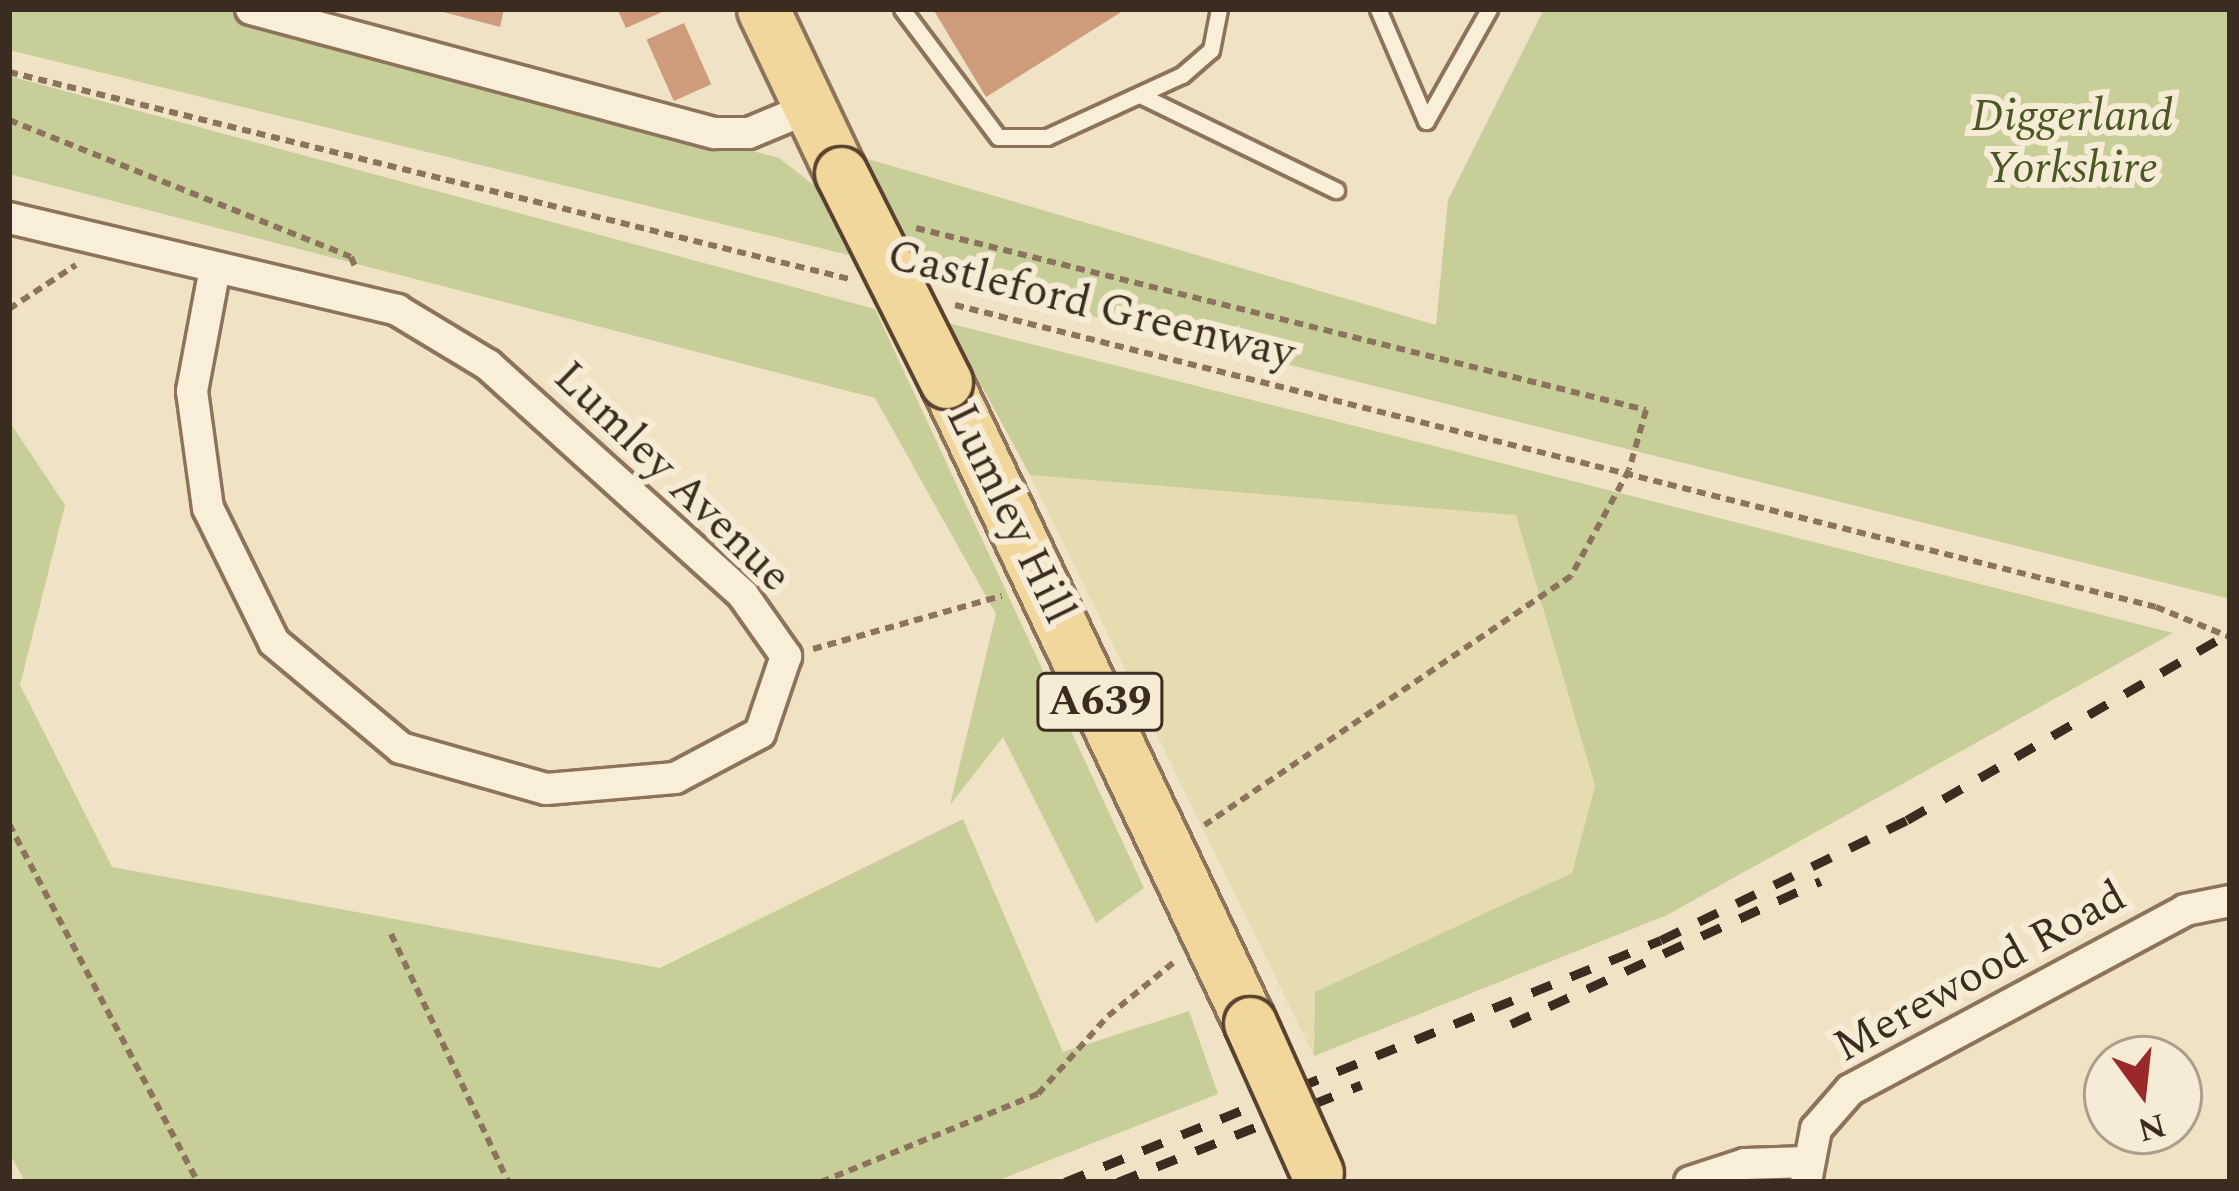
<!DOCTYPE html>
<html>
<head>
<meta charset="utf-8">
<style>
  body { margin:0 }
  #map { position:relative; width:2239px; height:1191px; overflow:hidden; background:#efe2c5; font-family:Spectral,serif }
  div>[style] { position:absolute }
  .farmland>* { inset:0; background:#e5dcb2 }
  .green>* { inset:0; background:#c8ce98 }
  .building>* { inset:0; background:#ce9c7a; transform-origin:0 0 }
  .path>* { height:6px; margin-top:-3px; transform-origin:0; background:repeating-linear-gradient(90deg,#8b745b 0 9px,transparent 0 15px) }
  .roads { filter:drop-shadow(3px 0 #8b745b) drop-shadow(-3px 0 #8b745b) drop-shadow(0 3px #8b745b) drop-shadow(0 -3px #8b745b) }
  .lane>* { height:15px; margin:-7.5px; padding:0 7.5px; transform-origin:7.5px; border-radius:7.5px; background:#f9efd9 }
  .street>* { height:30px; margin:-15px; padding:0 15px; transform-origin:15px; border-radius:15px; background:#f9efd9 }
  .primary>* { height:51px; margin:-25.5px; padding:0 25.5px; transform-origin:25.5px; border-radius:25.5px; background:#f2d79d }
  .rail>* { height:9px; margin-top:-4.5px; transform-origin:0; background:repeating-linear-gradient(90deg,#3a2c1f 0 21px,transparent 0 42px) }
  .path-bridge>* { height:6px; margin-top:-3px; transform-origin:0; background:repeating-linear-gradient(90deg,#8b745b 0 9px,transparent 0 15px) }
  .bridges { filter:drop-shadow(3px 0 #58422f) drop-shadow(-3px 0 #58422f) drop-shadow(0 3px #58422f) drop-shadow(0 -3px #58422f) }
  .primary-bridge>* { height:51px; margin:-25.5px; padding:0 25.5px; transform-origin:25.5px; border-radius:25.5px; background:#f2d79d }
  span { translate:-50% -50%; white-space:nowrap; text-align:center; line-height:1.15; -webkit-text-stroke:12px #f6ecd5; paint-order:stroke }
  .shield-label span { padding:3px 9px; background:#f6ecd5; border:3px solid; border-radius:9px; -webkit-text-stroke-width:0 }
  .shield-label { font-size:42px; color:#3a2c1f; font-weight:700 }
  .park-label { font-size:45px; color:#4b5725; font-style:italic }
  .street-label { font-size:45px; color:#3a2c1f }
  .frame { position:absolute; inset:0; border:12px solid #3a2c1f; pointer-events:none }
  .north { position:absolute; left:2083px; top:1035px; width:120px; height:120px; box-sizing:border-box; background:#f6ecd5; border:3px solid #ab9f8c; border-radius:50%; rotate:165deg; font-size:33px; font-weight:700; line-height:48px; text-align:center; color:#3a2c1f }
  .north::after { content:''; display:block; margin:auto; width:42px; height:54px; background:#9b292b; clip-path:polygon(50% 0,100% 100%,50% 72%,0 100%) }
</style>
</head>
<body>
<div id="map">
  <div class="farmland">
    <i style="clip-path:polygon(1030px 475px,1516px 514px,1595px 786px,1572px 873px,1315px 992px,1314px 1056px)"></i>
  </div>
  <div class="green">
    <i style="clip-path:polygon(9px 9px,226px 9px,779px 158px,815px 186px,849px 255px,9px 50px)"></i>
    <i style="clip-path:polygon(1544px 9px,2230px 9px,2230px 599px,924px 274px,868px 159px,1436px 325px,1448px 200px)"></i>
    <i style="clip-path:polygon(9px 76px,875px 309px,1144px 888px,1096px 923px,1003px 737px,950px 805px,996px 614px,875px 398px,9px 174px)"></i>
    <i style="clip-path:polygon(948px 324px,948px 323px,2173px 633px,1667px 915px,1314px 1056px,1315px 992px,1572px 873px,1595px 786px,1516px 515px,1030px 475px)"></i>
    <i style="clip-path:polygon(9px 421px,65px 505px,20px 685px,112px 867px,660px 968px,963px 819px,1063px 1052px,1189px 1011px,1218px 1094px,994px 1182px,25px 1182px,9px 1152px)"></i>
  </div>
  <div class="building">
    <i style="clip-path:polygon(432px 9px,504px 9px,500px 27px)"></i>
    <i style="clip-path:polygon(617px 9px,669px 9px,626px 28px)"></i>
    <i style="clip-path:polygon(933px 9px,1126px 9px,986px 97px)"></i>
    <i style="left:684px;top:23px;width:67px;height:41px;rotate:66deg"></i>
  </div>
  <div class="path">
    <i style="left:9px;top:72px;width:865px;rotate:13.84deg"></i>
    <i style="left:9px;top:120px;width:368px;rotate:21.8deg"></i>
    <i style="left:351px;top:257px;width:13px;rotate:67deg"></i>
    <i style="left:916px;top:228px;width:752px;rotate:14deg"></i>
    <i style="left:1646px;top:410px;width:62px;rotate:105.8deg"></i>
    <i style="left:1629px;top:470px;width:121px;rotate:118.7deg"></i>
    <i style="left:1571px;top:576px;width:443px;rotate:145.8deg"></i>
    <i style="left:955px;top:305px;width:1238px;rotate:14.11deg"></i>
    <i style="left:9px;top:309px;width:80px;rotate:-33.3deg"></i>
    <i style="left:813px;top:649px;width:196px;rotate:-15.7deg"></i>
    <i style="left:9px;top:824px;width:405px;rotate:62.2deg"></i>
    <i style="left:391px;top:934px;width:274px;rotate:64.7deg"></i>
    <i style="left:821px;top:1182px;width:234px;rotate:-22.1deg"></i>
    <i style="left:1038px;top:1094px;width:105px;rotate:-48.1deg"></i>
    <i style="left:1108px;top:1016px;width:84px;rotate:-39.2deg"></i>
  </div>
  <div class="roads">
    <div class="lane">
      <i style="left:902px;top:9px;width:160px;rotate:53.1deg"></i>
      <i style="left:998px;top:137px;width:49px"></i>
      <i style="left:1047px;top:137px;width:149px;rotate:-24.7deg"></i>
      <i style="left:1182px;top:75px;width:38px;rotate:-41deg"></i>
      <i style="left:1211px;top:50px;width:42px;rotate:-79deg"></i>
      <i style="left:1378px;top:9px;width:122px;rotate:66.8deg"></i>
      <i style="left:1426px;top:121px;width:129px;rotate:-60.6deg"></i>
      <i style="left:1140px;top:95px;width:218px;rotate:25.9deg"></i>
    </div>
    <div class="street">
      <i style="left:251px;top:9px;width:480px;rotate:15deg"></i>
      <i style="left:715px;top:133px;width:34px"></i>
      <i style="left:749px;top:133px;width:65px;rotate:-22.6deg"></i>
      <i style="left:9px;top:218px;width:399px;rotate:13.3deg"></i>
      <i style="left:397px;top:310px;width:106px;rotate:31.1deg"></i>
      <i style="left:488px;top:365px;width:343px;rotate:42deg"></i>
      <i style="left:743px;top:595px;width:75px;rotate:54.8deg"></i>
      <i style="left:786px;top:656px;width:81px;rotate:108.7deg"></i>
      <i style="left:760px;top:733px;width:96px;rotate:152.1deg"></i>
      <i style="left:675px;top:778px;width:129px;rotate:175.1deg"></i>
      <i style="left:546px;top:789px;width:151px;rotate:-164.2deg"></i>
      <i style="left:401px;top:748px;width:165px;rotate:-140.2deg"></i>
      <i style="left:274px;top:642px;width:149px;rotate:-116.2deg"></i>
      <i style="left:208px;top:508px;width:118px;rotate:-97.8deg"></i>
      <i style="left:192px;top:391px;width:125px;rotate:-79.4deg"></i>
      <i style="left:1690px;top:1182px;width:58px;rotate:-18.1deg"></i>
      <i style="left:1745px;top:1164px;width:63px;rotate:-1.8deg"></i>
      <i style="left:1806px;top:1182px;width:54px;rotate:-79.3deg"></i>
      <i style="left:1816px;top:1129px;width:52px;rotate:-48.9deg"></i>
      <i style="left:1850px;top:1090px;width:380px;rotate:-28.2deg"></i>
      <i style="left:2185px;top:910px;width:46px;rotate:-11.3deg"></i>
    </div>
    <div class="primary">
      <i style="left:763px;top:9px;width:182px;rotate:64.6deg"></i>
      <i style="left:946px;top:382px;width:709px;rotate:64.63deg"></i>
    </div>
  </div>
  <div class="rail">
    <i style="left:1511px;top:1024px;width:341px;rotate:-24.8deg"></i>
    <i style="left:1065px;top:1182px;width:643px;rotate:-22.1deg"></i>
    <i style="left:1661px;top:940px;width:274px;rotate:-26deg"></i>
    <i style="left:1907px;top:820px;width:373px;rotate:-30.1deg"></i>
    <i style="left:1118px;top:1182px;width:262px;rotate:-21.8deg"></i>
  </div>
  <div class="path-bridge">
    <i style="left:2156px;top:607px;width:80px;rotate:22.1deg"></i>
  </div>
  <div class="bridges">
    <div class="primary-bridge">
      <i style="left:841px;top:173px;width:234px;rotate:63.3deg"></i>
      <i style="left:1250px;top:1023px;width:164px;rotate:65.9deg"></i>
    </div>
  </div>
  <div class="shield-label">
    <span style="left:1100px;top:702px">A639</span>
  </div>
  <div class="park-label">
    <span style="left:2072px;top:143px">Diggerland<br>Yorkshire</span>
  </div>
  <div class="street-label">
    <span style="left:1091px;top:305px;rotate:14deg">Castleford Greenway</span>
    <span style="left:672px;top:477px;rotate:44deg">Lumley Avenue</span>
    <span style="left:1010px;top:514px;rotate:64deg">Lumley Hill</span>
    <span style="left:1980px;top:972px;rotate:-29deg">Merewood Road</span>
  </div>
  <div class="frame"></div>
  <div class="north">N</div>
</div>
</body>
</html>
